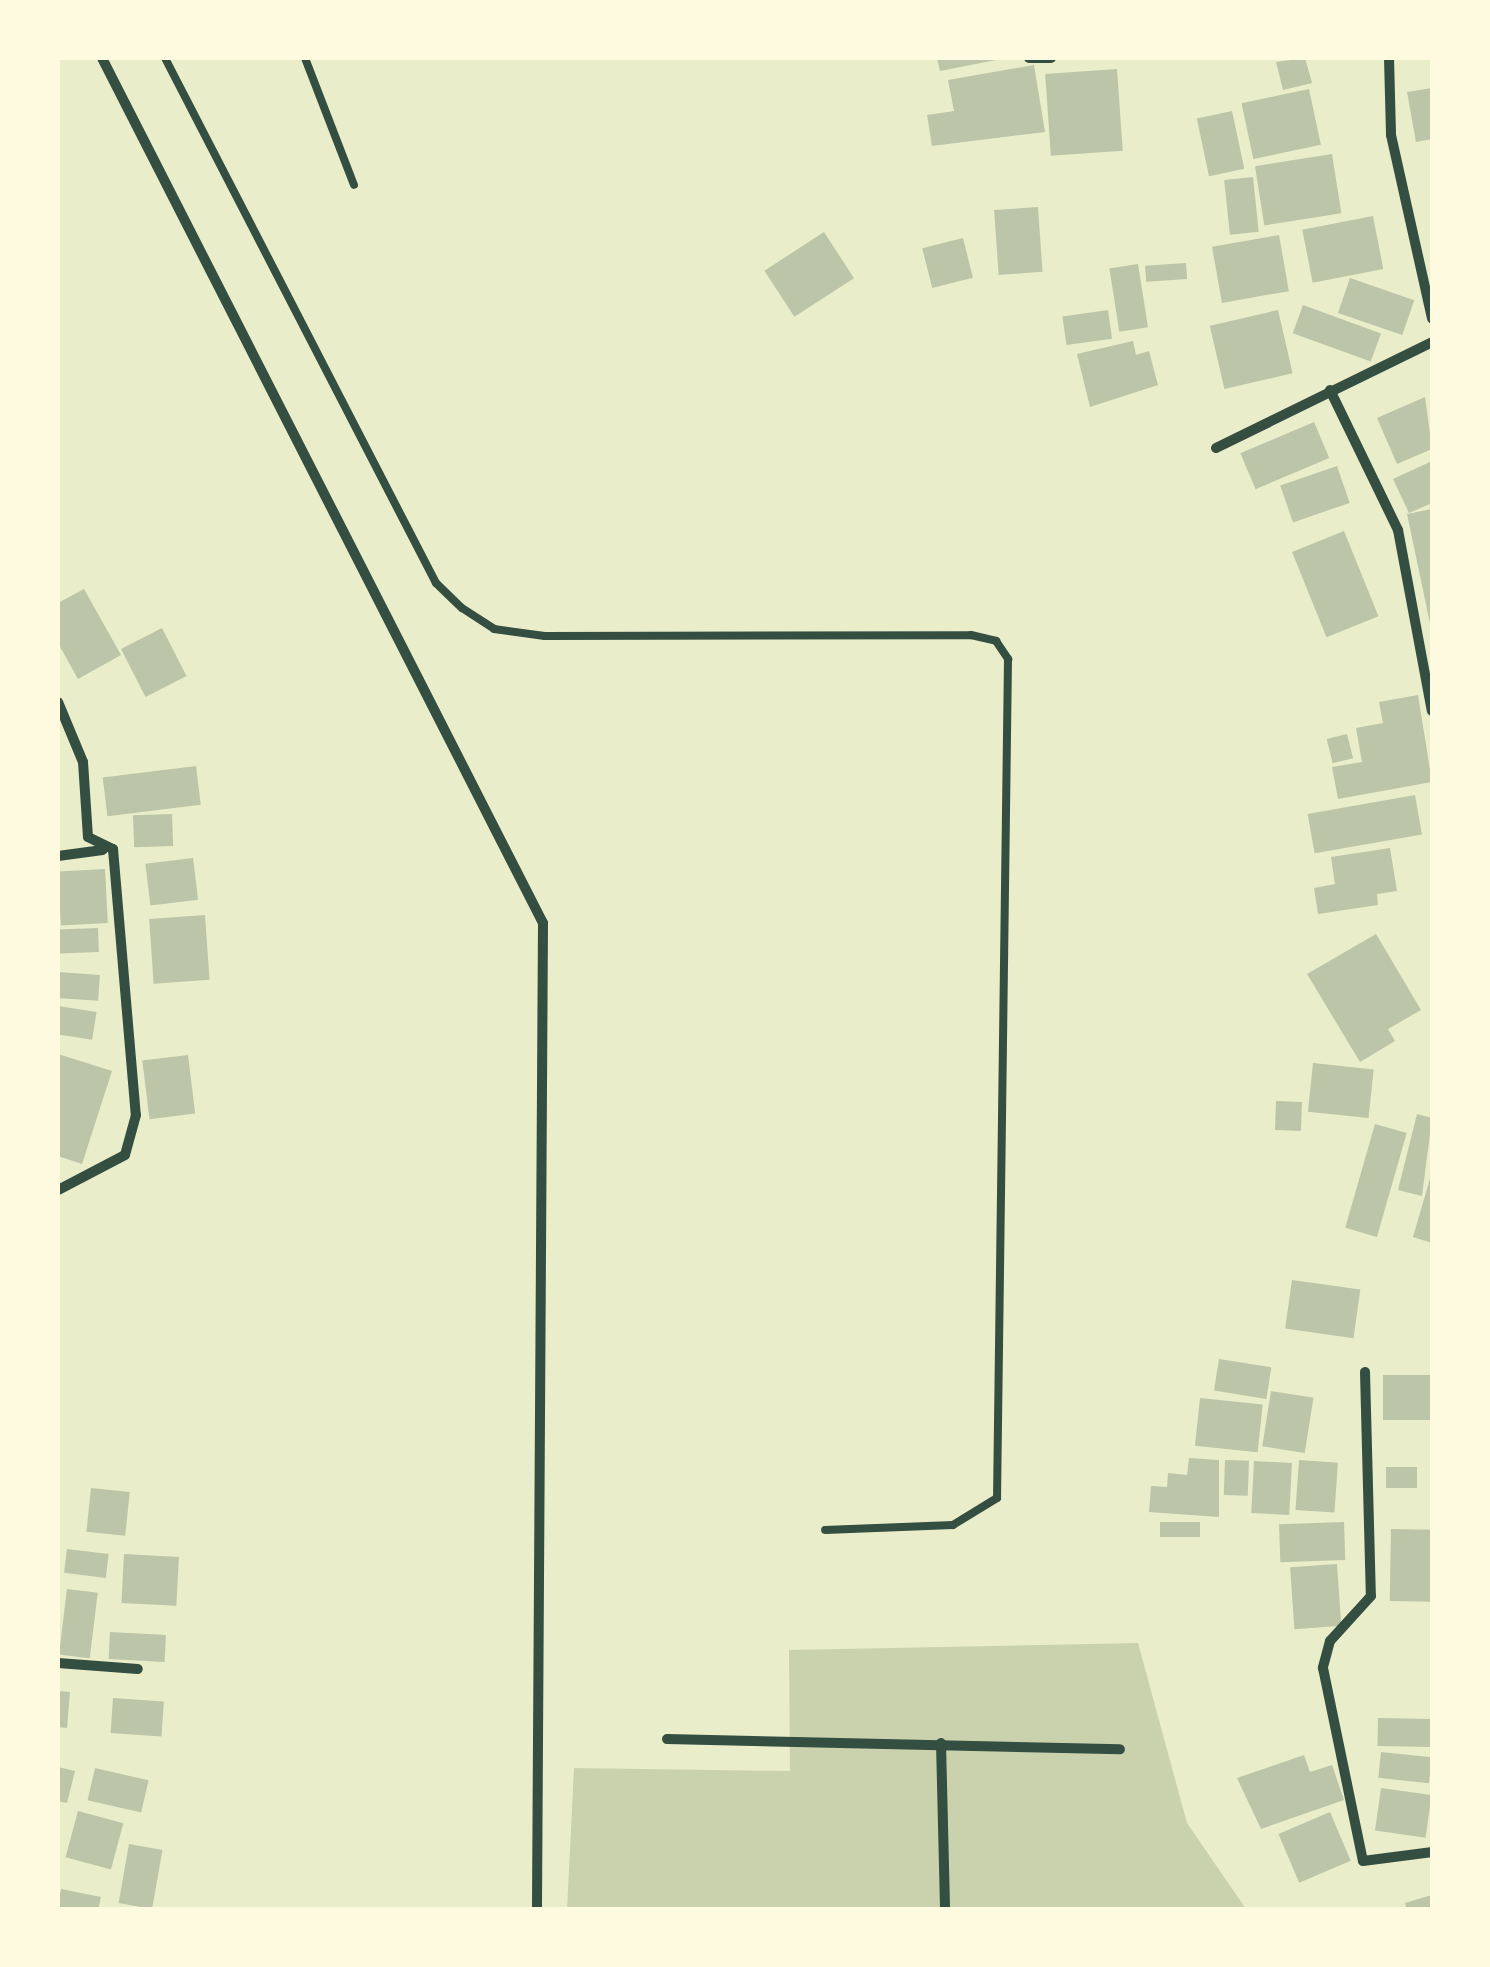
<!DOCTYPE html>
<html>
<head>
<meta charset="utf-8">
<style>
  body { margin:0 }
  #map { position:relative; width:1490px; height:1967px; overflow:hidden; background:#e9edc9; font-family:Helvetica,sans-serif }
  div>[style] { position:absolute }
  .green>* { inset:0; background:#cad2ad }
  .building>* { inset:0; background:#bcc5a7; transform-origin:0 0 }
  .service>* { height:8px; margin:-4px; padding:0 4px; transform-origin:4px; border-radius:4px; background:#344e41 }
  .minor>* { height:10px; margin:-5px; padding:0 5px; transform-origin:5px; border-radius:5px; background:#344e41 }
  span { translate:-50% -50%; white-space:nowrap; text-align:center; line-height:1.15; -webkit-text-stroke:8px #fefae0; paint-order:stroke }
  .frame { position:absolute; inset:0; border:60px solid #fefae0; pointer-events:none }
</style>
</head>
<body>
<div id="map">
  <div class="green">
    <i style="clip-path:polygon(1138px 1643px,1187px 1823px,1246px 1909px,567px 1910px,574px 1768px,790px 1771px,789px 1650px)"></i>
  </div>
  <div class="building">
    <i style="clip-path:polygon(937px 58px,1001px 58px,1001px 59px,940px 71px)"></i>
    <i style="clip-path:polygon(1305px 58px,1312px 83px,1283px 90px,1276px 62px)"></i>
    <i style="clip-path:polygon(1034px 65px,1045px 132px,932px 146px,927px 115px,954px 111px,948px 80px)"></i>
    <i style="left:1117px;top:69px;width:82px;height:72px;rotate:86deg"></i>
    <i style="clip-path:polygon(1432px 88px,1432px 139px,1416px 142px,1407px 92px)"></i>
    <i style="left:1309px;top:89px;width:57px;height:69px;rotate:78deg"></i>
    <i style="left:1232px;top:111px;width:59px;height:36px;rotate:78deg"></i>
    <i style="left:1332px;top:154px;width:60px;height:78px;rotate:81deg"></i>
    <i style="left:1253px;top:177px;width:55px;height:29px;rotate:84deg"></i>
    <i style="left:1038px;top:207px;width:65px;height:44px;rotate:86deg"></i>
    <i style="left:1373px;top:216px;width:54px;height:72px;rotate:79deg"></i>
    <i style="left:824px;top:232px;width:55px;height:71px;rotate:57deg"></i>
    <i style="left:1279px;top:235px;width:57px;height:68px;rotate:80deg"></i>
    <i style="left:963px;top:238px;width:41px;height:42px;rotate:76deg"></i>
    <i style="left:1186px;top:263px;width:16px;height:41px;rotate:86deg"></i>
    <i style="left:1138px;top:264px;width:64px;height:29px;rotate:81deg"></i>
    <i style="left:1350px;top:278px;width:68px;height:37px;rotate:19deg"></i>
    <i style="left:1303px;top:305px;width:83px;height:30px;rotate:20deg"></i>
    <i style="left:1108px;top:310px;width:29px;height:46px;rotate:82deg"></i>
    <i style="left:1278px;top:310px;width:65px;height:70px;rotate:77deg"></i>
    <i style="clip-path:polygon(1133px 341px,1136px 355px,1149px 351px,1158px 385px,1090px 407px,1077px 354px)"></i>
    <i style="clip-path:polygon(1425px 397px,1432px 449px,1397px 464px,1377px 418px)"></i>
    <i style="left:1314px;top:422px;width:39px;height:80px;rotate:67deg"></i>
    <i style="clip-path:polygon(1432px 461px,1432px 503px,1409px 513px,1393px 479px)"></i>
    <i style="left:1337px;top:466px;width:39px;height:60px;rotate:71deg"></i>
    <i style="clip-path:polygon(1432px 509px,1432px 628px,1431px 628px,1407px 514px)"></i>
    <i style="left:1344px;top:531px;width:92px;height:56px;rotate:68deg"></i>
    <i style="clip-path:polygon(84px 589px,121px 655px,78px 679px,58px 643px,58px 603px)"></i>
    <i style="left:162px;top:628px;width:54px;height:46px;rotate:63deg"></i>
    <i style="clip-path:polygon(1418px 695px,1432px 782px,1338px 799px,1332px 767px,1362px 762px,1356px 728px,1383px 723px,1379px 702px)"></i>
    <i style="left:1347px;top:734px;width:25px;height:21px;rotate:76deg"></i>
    <i style="left:196px;top:766px;width:39px;height:94px;rotate:83deg"></i>
    <i style="left:1415px;top:795px;width:40px;height:109px;rotate:80deg"></i>
    <i style="left:172px;top:814px;width:32px;height:39px;rotate:88deg"></i>
    <i style="clip-path:polygon(1390px 848px,1397px 891px,1377px 894px,1378px 905px,1318px 914px,1314px 888px,1335px 884px,1331px 857px)"></i>
    <i style="left:193px;top:858px;width:42px;height:48px;rotate:83deg"></i>
    <i style="left:105px;top:869px;width:54px;height:47px;rotate:87deg"></i>
    <i style="left:205px;top:915px;width:65px;height:56px;rotate:86deg"></i>
    <i style="left:98px;top:928px;width:24px;height:40px;rotate:88deg"></i>
    <i style="clip-path:polygon(1376px 934px,1421px 1010px,1388px 1029px,1395px 1041px,1360px 1062px,1307px 974px)"></i>
    <i style="left:58px;top:972px;width:42px;height:26px;rotate:4deg"></i>
    <i style="left:58px;top:1006px;width:39px;height:28px;rotate:9deg"></i>
    <i style="clip-path:polygon(58px 1054px,112px 1071px,82px 1164px,58px 1156px)"></i>
    <i style="left:188px;top:1055px;width:59px;height:46px;rotate:83deg"></i>
    <i style="left:1313px;top:1063px;width:61px;height:49px;rotate:6deg"></i>
    <i style="left:1276px;top:1101px;width:26px;height:29px;rotate:2deg"></i>
    <i style="clip-path:polygon(1417px 1114px,1432px 1118px,1422px 1196px,1398px 1190px)"></i>
    <i style="left:1375px;top:1124px;width:33px;height:108px;rotate:16deg"></i>
    <i style="clip-path:polygon(1431px 1175px,1432px 1175px,1432px 1243px,1413px 1237px)"></i>
    <i style="left:1292px;top:1280px;width:69px;height:49px;rotate:8deg"></i>
    <i style="left:1219px;top:1359px;width:53px;height:32px;rotate:9deg"></i>
    <i style="left:1432px;top:1375px;width:45px;height:49px;rotate:90deg"></i>
    <i style="left:1271px;top:1391px;width:43px;height:56px;rotate:9deg"></i>
    <i style="left:1200px;top:1398px;width:63px;height:48px;rotate:6deg"></i>
    <i style="clip-path:polygon(1189px 1458px,1219px 1460px,1219px 1517px,1149px 1512px,1151px 1486px,1167px 1487px,1168px 1473px,1187px 1475px)"></i>
    <i style="left:1225px;top:1460px;width:24px;height:35px;rotate:2deg"></i>
    <i style="left:1299px;top:1460px;width:39px;height:50px;rotate:4deg"></i>
    <i style="left:1254px;top:1461px;width:38px;height:52px;rotate:3deg"></i>
    <i style="left:1386px;top:1467px;width:31px;height:21px"></i>
    <i style="left:91px;top:1488px;width:39px;height:44px;rotate:6deg"></i>
    <i style="left:1160px;top:1522px;width:40px;height:15px"></i>
    <i style="left:1344px;top:1522px;width:38px;height:65px;rotate:88deg"></i>
    <i style="left:1391px;top:1529px;width:41px;height:72px;rotate:1deg"></i>
    <i style="left:67px;top:1549px;width:42px;height:24px;rotate:7deg"></i>
    <i style="left:124px;top:1554px;width:55px;height:49px;rotate:3deg"></i>
    <i style="left:1337px;top:1564px;width:62px;height:47px;rotate:86deg"></i>
    <i style="left:67px;top:1589px;width:31px;height:66px;rotate:7deg"></i>
    <i style="left:110px;top:1632px;width:56px;height:27px;rotate:3deg"></i>
    <i style="clip-path:polygon(58px 1691px,70px 1692px,67px 1728px,58px 1727px)"></i>
    <i style="left:113px;top:1698px;width:51px;height:35px;rotate:4deg"></i>
    <i style="left:1378px;top:1718px;width:54px;height:28px;rotate:1deg"></i>
    <i style="left:1381px;top:1752px;width:51px;height:26px;rotate:6deg"></i>
    <i style="clip-path:polygon(1304px 1755px,1310px 1772px,1332px 1765px,1344px 1800px,1261px 1829px,1237px 1778px)"></i>
    <i style="clip-path:polygon(58px 1767px,75px 1771px,67px 1803px,58px 1801px)"></i>
    <i style="left:95px;top:1768px;width:55px;height:33px;rotate:13deg"></i>
    <i style="left:1381px;top:1788px;width:51px;height:43px;rotate:8deg"></i>
    <i style="left:78px;top:1811px;width:47px;height:48px;rotate:15deg"></i>
    <i style="left:1330px;top:1812px;width:53px;height:56px;rotate:67deg"></i>
    <i style="left:129px;top:1844px;width:34px;height:60px;rotate:10deg"></i>
    <i style="clip-path:polygon(61px 1889px,101px 1897px,98px 1910px,58px 1908px)"></i>
    <i style="clip-path:polygon(1432px 1895px,1432px 1910px,1407px 1910px,1405px 1903px)"></i>
  </div>
  <div class="service">
    <i style="left:165px;top:58px;width:591px;rotate:62.7deg"></i>
    <i style="left:436px;top:583px;width:36px;rotate:44deg"></i>
    <i style="left:462px;top:608px;width:38px;rotate:33deg"></i>
    <i style="left:494px;top:629px;width:51px;rotate:7.8deg"></i>
    <i style="left:545px;top:636px;width:426px;rotate:-0.1deg"></i>
    <i style="left:971px;top:635px;width:26px;rotate:13deg"></i>
    <i style="left:996px;top:641px;width:22px;rotate:56deg"></i>
    <i style="left:1008px;top:659px;width:839px;rotate:90.75deg"></i>
    <i style="left:997px;top:1498px;width:52px;rotate:148.5deg"></i>
    <i style="left:953px;top:1525px;width:128px;rotate:177.8deg"></i>
    <i style="left:305px;top:58px;width:136px;rotate:68.9deg"></i>
  </div>
  <div class="minor">
    <i style="left:102px;top:58px;width:971px;rotate:62.99deg"></i>
    <i style="left:543px;top:923px;width:987px;rotate:90.35deg"></i>
    <i style="left:1029px;top:58px;width:22px"></i>
    <i style="left:1389px;top:58px;width:77px;rotate:88.5deg"></i>
    <i style="left:1391px;top:135px;width:188px;rotate:77.4deg"></i>
    <i style="left:1330px;top:390px;width:156px;rotate:64.1deg"></i>
    <i style="left:1398px;top:530px;width:184px;rotate:79.4deg"></i>
    <i style="left:1216px;top:448px;width:241px;rotate:-26.1deg"></i>
    <i style="left:58px;top:702px;width:65px;rotate:67.4deg"></i>
    <i style="left:83px;top:762px;width:75px;rotate:86.2deg"></i>
    <i style="left:88px;top:837px;width:28px;rotate:26deg"></i>
    <i style="left:113px;top:849px;width:267px;rotate:85.1deg"></i>
    <i style="left:136px;top:1115px;width:41px;rotate:105.4deg"></i>
    <i style="left:125px;top:1155px;width:76px;rotate:152.4deg"></i>
    <i style="left:58px;top:856px;width:45px;rotate:-7.6deg"></i>
    <i style="left:1365px;top:1372px;width:224px;rotate:88.5deg"></i>
    <i style="left:1371px;top:1596px;width:61px;rotate:132.3deg"></i>
    <i style="left:1330px;top:1641px;width:28px;rotate:105deg"></i>
    <i style="left:1323px;top:1668px;width:197px;rotate:78.3deg"></i>
    <i style="left:1363px;top:1861px;width:70px;rotate:-7.4deg"></i>
    <i style="left:58px;top:1663px;width:80px;rotate:4.3deg"></i>
    <i style="left:667px;top:1739px;width:453px;rotate:1.3deg"></i>
    <i style="left:941px;top:1743px;width:167px;rotate:88.6deg"></i>
  </div>
  <div class="frame"></div>
</div>
</body>
</html>
